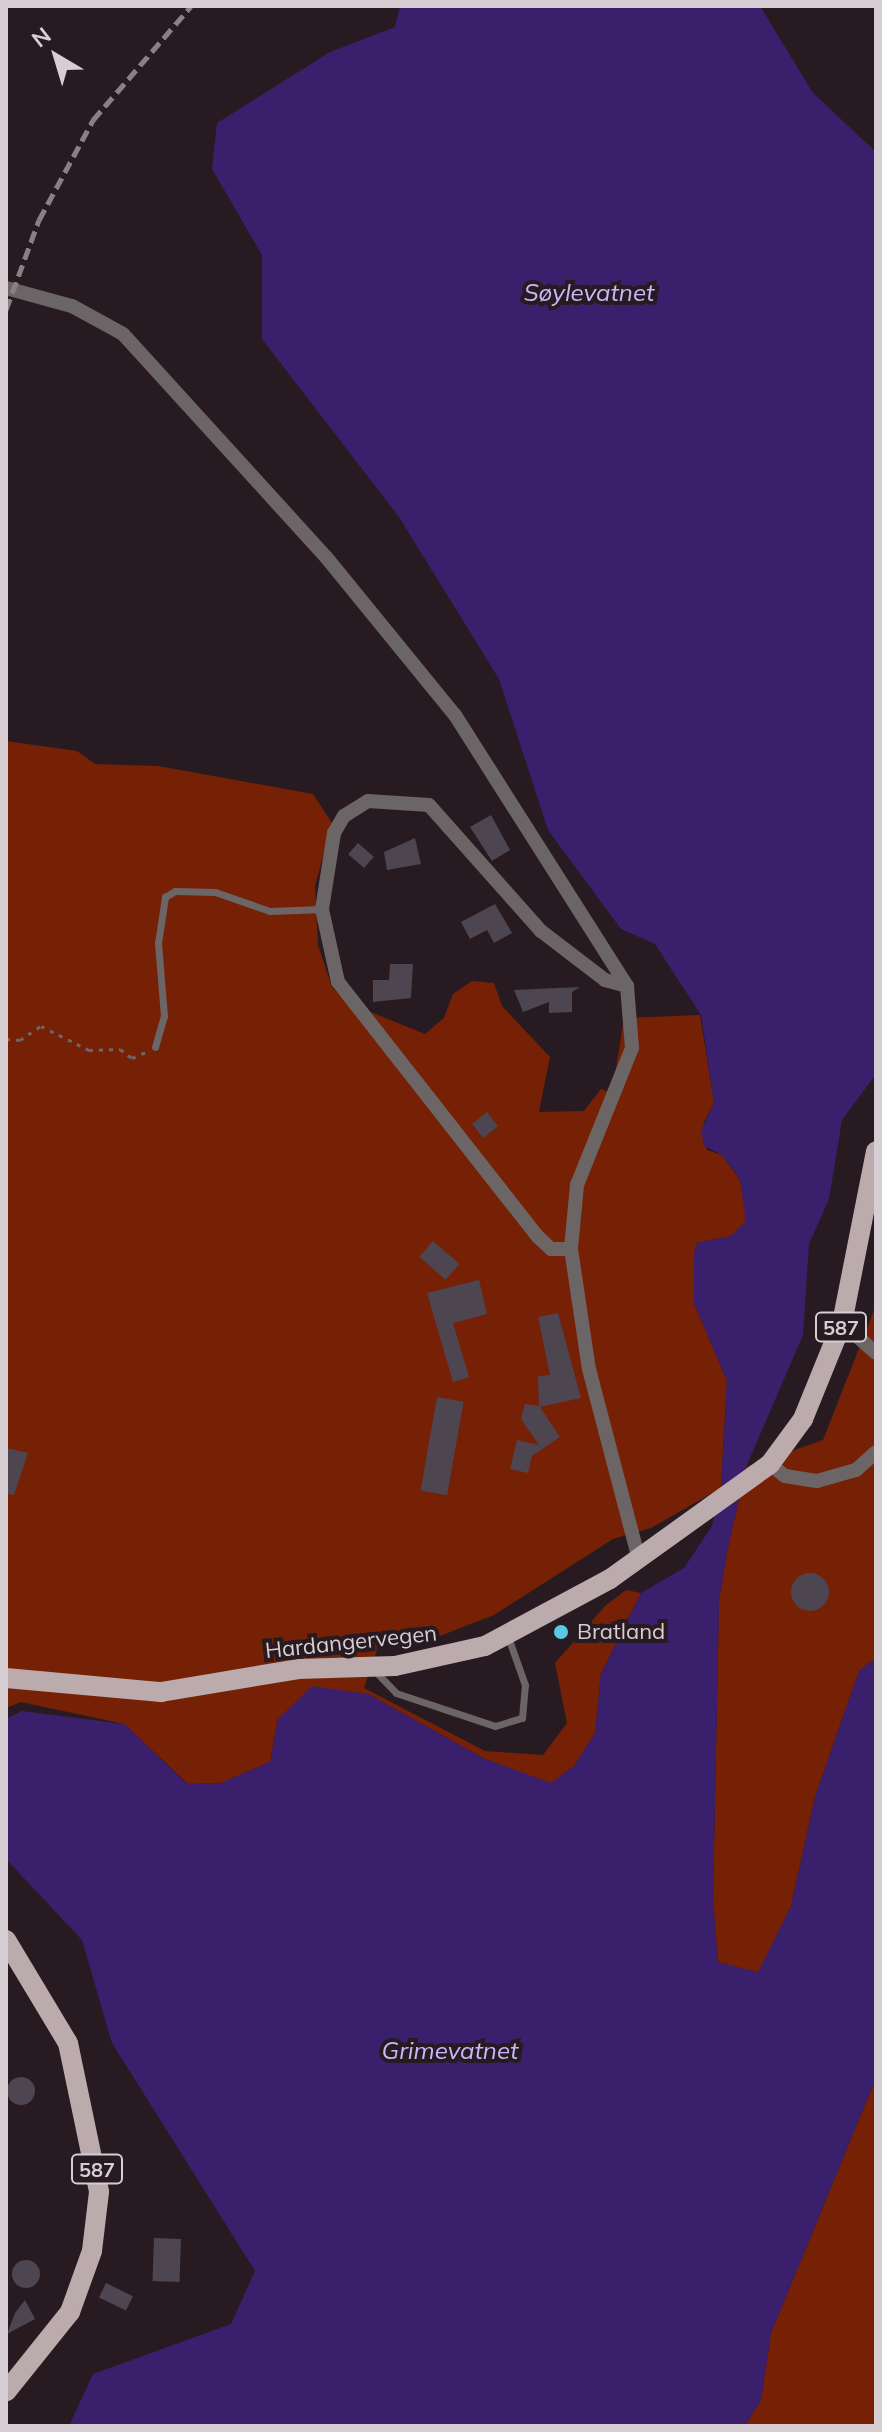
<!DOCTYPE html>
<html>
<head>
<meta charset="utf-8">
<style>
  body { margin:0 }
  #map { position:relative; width:882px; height:2432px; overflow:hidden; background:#271b21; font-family:Mulish,sans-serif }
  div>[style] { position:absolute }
  .green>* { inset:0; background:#762006 }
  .water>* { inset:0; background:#3a206c }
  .building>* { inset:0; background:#4d4550; transform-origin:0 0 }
  .round { border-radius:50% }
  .path>* { height:3px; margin-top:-1.5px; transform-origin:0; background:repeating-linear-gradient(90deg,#6e6469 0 4px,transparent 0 10px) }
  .service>* { height:7px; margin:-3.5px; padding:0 3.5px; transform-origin:3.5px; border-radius:3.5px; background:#6c6566 }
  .minor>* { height:14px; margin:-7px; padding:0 7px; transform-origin:7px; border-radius:7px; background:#6c6566 }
  .primary>* { height:20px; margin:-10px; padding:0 10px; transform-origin:10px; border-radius:10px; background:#bbabad }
  .rail>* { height:5px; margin-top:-2.5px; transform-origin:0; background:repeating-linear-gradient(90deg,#897f84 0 12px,transparent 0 18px) }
  .dots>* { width:22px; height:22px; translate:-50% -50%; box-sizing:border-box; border:4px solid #271b21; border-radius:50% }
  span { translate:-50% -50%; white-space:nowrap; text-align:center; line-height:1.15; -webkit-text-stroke:8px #271b21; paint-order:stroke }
  .shield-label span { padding:2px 6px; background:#271b21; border:2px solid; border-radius:6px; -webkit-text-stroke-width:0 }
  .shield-label { font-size:20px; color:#d6ced2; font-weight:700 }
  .poi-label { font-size:22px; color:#d6ced2 }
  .left { translate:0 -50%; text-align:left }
  .street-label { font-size:22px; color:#d6ced2 }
  .water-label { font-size:24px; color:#c7b8fb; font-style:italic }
  .frame { position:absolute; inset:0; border:8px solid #d6ced2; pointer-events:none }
  .north { position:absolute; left:16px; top:16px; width:80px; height:80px; -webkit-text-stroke:6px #271b21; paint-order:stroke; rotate:322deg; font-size:22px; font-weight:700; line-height:32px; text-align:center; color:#d6ced2 }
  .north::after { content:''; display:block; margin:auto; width:28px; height:36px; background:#d6ced2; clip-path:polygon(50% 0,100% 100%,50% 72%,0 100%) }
</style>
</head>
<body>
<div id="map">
  <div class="green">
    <i style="clip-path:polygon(6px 741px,77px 751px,95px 764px,158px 766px,313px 794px,332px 823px,315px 886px,318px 945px,332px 987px,346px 1002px,425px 1034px,444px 1018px,453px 994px,472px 981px,494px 983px,502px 1006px,550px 1057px,539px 1112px,584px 1111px,601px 1089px,612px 1093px,624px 1018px,700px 1015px,714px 1103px,704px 1122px,707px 1150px,722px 1155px,740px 1180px,747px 1221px,731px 1236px,697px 1243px,694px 1253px,694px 1303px,727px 1381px,721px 1488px,651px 1528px,613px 1539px,494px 1615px,422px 1643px,377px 1650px,364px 1688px,485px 1751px,543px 1755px,567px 1723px,555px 1663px,605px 1606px,626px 1590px,641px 1593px,601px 1674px,595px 1733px,574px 1766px,551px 1784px,485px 1759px,368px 1694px,278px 1719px,270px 1762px,221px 1783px,188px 1784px,124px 1724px,21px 1702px,6px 1708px)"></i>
    <i style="clip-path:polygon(876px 1305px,876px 1658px,859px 1671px,815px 1797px,791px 1906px,758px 1973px,718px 1962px,713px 1900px,719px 1600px,727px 1552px,746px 1467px,823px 1440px)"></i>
    <i style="clip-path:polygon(876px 2078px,876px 2426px,745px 2426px,761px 2400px,771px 2333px)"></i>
  </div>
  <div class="water">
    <i style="clip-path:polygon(400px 6px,760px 6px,813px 93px,876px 152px,876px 1074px,842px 1120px,829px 1199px,809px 1244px,803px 1335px,746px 1467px,727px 1552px,719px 1600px,713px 1900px,718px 1962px,758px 1972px,791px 1906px,815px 1797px,859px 1671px,876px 1658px,876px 2078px,771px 2333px,761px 2400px,745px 2426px,69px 2426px,93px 2374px,231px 2324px,255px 2271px,112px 2043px,82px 1940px,6px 1859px,6px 1719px,22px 1711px,124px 1724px,187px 1784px,221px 1783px,270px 1762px,278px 1719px,312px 1686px,368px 1694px,485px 1759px,551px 1783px,574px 1766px,595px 1733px,601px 1674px,641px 1593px,684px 1568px,712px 1526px,721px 1488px,727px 1381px,694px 1303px,694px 1253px,697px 1243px,731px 1236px,746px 1221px,740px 1179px,722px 1155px,704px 1146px,701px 1130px,714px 1103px,701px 1015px,655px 944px,621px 929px,548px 830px,499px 679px,399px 517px,262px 339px,262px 255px,212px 169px,217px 123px,330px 52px,395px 27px)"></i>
  </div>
  <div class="building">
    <i style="clip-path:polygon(491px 815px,510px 850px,492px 861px,470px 827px)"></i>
    <i style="clip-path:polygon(415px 838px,421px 864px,387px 870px,384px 852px)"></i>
    <i style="left:358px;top:843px;width:21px;height:15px;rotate:41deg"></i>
    <i style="clip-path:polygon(495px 904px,512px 933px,494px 943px,487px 930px,470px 939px,461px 922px)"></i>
    <i style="clip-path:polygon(390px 964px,413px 964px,411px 998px,373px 1002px,373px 980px,389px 980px)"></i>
    <i style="clip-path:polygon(580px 987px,572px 992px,572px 1012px,549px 1013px,549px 1002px,523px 1012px,514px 990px)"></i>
    <i style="left:487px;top:1112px;width:18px;height:19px;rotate:52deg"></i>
    <i style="left:433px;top:1241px;width:35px;height:21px;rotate:41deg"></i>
    <i style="clip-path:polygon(479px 1280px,487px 1314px,453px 1323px,469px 1377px,453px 1382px,427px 1293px)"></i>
    <i style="clip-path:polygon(558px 1313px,581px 1398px,540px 1407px,560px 1437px,532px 1456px,528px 1473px,510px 1469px,517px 1440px,539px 1445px,521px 1419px,525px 1404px,539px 1406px,538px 1376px,550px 1375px,538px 1317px)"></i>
    <i style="left:437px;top:1397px;width:27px;height:95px;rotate:10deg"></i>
    <i style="clip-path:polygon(6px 1448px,28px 1453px,14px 1495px,6px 1494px)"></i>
    <i class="round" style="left:791px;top:1573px;width:38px;height:38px"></i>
    <i class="round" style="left:7px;top:2077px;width:28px;height:28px"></i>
    <i style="left:154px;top:2238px;width:27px;height:43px;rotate:2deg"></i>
    <i class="round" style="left:12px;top:2260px;width:28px;height:28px"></i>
    <i style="left:106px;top:2283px;width:30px;height:16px;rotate:26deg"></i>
    <i style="clip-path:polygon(25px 2300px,35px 2319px,7px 2334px,15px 2313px)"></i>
  </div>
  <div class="path">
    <i style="left:6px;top:1039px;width:14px;rotate:4deg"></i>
    <i style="left:20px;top:1040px;width:25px;rotate:-34deg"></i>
    <i style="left:41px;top:1026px;width:54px;rotate:26.6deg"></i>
    <i style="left:89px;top:1050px;width:31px;rotate:-2deg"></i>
    <i style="left:120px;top:1049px;width:15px;rotate:37deg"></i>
    <i style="left:132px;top:1058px;width:15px;rotate:-23deg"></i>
  </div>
  <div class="service">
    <i style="left:155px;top:1047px;width:32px;rotate:-74deg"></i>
    <i style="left:164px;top:1016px;width:73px;rotate:-94.7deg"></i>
    <i style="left:158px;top:943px;width:47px;rotate:-81.3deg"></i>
    <i style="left:165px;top:897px;width:12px;rotate:-31deg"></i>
    <i style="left:175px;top:891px;width:40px;rotate:1.4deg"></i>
    <i style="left:215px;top:892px;width:58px;rotate:19.1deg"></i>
    <i style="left:270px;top:911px;width:52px;rotate:-2.2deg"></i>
    <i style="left:375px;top:1671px;width:30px;rotate:46deg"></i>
    <i style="left:396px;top:1693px;width:104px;rotate:18.4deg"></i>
    <i style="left:495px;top:1726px;width:28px;rotate:-17deg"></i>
    <i style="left:522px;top:1718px;width:33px;rotate:-85deg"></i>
    <i style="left:525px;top:1685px;width:51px;rotate:-109.5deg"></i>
  </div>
  <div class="minor">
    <i style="left:6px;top:288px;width:68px;rotate:15.3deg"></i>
    <i style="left:72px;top:306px;width:58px;rotate:28.8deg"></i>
    <i style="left:123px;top:334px;width:302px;rotate:47.7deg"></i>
    <i style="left:326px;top:557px;width:204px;rotate:50.8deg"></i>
    <i style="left:455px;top:715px;width:321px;rotate:57.6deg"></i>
    <i style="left:627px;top:986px;width:62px;rotate:85.4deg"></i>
    <i style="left:632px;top:1048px;width:148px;rotate:111.9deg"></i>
    <i style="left:577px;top:1185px;width:64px;rotate:95.4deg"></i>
    <i style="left:571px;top:1249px;width:121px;rotate:81.5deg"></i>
    <i style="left:589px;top:1369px;width:196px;rotate:75.3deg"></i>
    <i style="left:571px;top:1249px;width:20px;rotate:180deg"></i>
    <i style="left:551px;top:1249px;width:18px;rotate:-137deg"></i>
    <i style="left:538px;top:1237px;width:324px;rotate:-128.1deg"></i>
    <i style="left:338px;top:982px;width:75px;rotate:-102.4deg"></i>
    <i style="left:322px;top:909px;width:77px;rotate:-81deg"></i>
    <i style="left:334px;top:833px;width:20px;rotate:-60deg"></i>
    <i style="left:344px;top:816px;width:28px;rotate:-32deg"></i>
    <i style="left:368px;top:801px;width:61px;rotate:3.8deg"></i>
    <i style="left:429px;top:805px;width:169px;rotate:48.4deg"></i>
    <i style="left:541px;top:931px;width:81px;rotate:37.4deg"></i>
    <i style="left:605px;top:980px;width:23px;rotate:15deg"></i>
    <i style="left:842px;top:1323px;width:45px;rotate:41.4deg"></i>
    <i style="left:770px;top:1464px;width:19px;rotate:39deg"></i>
    <i style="left:785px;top:1476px;width:32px;rotate:9deg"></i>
    <i style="left:817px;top:1481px;width:41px;rotate:-15.8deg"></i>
    <i style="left:856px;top:1470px;width:27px;rotate:-42deg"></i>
  </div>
  <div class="primary">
    <i style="left:6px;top:1678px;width:156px;rotate:5.2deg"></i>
    <i style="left:161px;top:1692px;width:139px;rotate:-9.5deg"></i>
    <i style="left:298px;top:1669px;width:97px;rotate:-1.8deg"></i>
    <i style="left:395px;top:1666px;width:92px;rotate:-12.5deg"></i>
    <i style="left:485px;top:1646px;width:142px;rotate:-28.2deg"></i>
    <i style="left:610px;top:1579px;width:197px;rotate:-35.7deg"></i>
    <i style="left:770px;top:1464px;width:56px;rotate:-53.7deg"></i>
    <i style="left:803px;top:1419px;width:104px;rotate:-67.9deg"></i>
    <i style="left:842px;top:1323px;width:175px;rotate:-78.8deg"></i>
    <i style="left:6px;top:1940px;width:120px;rotate:59deg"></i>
    <i style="left:68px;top:2043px;width:152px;rotate:78.2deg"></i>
    <i style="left:99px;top:2192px;width:59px;rotate:96.8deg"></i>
    <i style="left:92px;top:2251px;width:65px;rotate:109.8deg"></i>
    <i style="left:70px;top:2312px;width:102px;rotate:128.7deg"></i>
  </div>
  <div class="rail">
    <i style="left:6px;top:310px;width:96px;rotate:-69.9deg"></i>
    <i style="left:39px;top:220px;width:114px;rotate:-61.6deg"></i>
    <i style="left:93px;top:120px;width:150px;rotate:-49.3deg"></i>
  </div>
  <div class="dots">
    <i style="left:561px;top:1632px;background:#5ac8e5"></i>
  </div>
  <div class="shield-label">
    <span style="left:841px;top:1327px">587</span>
    <span style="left:97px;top:2169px">587</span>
  </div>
  <div class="poi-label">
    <span class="left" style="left:577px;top:1632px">Bratland</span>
  </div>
  <div class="street-label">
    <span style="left:351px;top:1642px;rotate:-6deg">Hardangervegen</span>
  </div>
  <div class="water-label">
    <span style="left:589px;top:293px">Søylevatnet</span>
    <span style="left:450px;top:2051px">Grimevatnet</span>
  </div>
  <div class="frame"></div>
  <div class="north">N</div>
</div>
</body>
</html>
